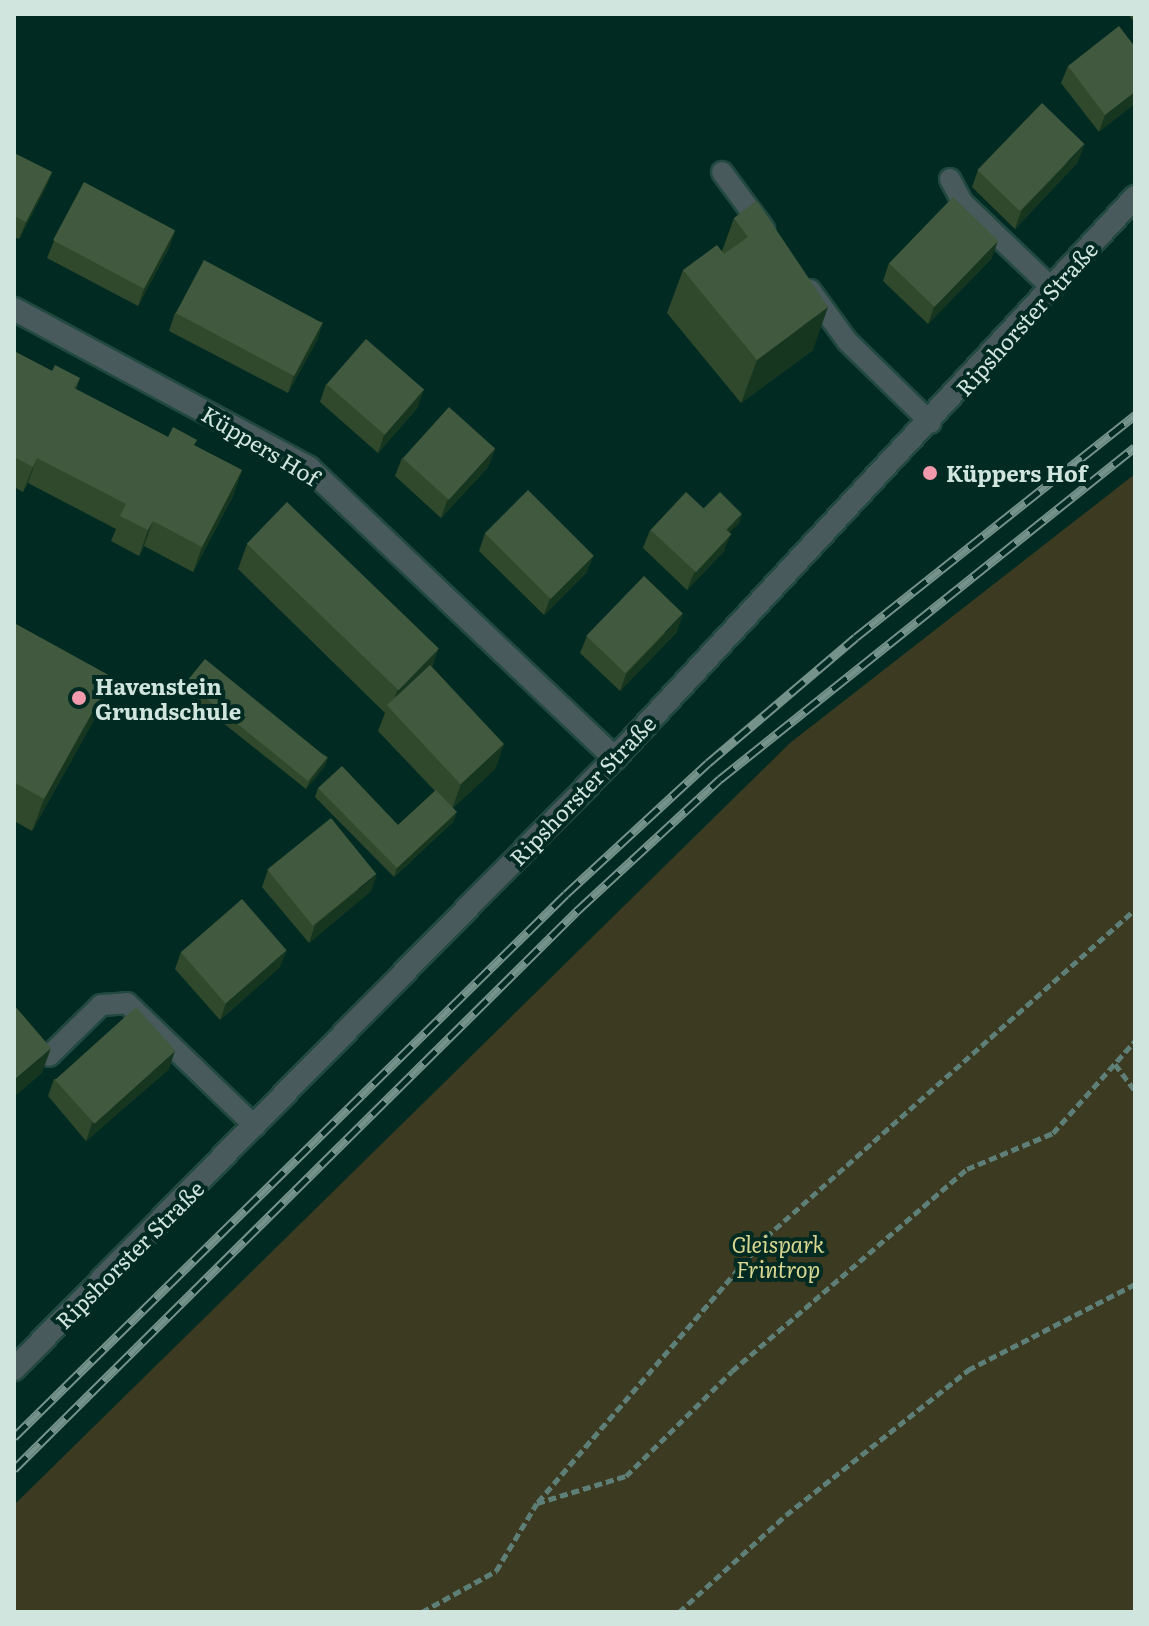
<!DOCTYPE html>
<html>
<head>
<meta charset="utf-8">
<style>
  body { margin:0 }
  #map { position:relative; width:1149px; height:1626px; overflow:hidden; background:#012b22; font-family:Literata,serif }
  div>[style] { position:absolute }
  .green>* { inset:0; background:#3c3b21 }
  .path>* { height:5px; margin-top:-2.5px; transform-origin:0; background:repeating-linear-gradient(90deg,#5e7f77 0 8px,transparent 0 12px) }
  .roads { filter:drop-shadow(2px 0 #224940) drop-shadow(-2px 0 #224940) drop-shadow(0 2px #224940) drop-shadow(0 -2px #224940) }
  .service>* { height:20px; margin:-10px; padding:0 10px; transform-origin:10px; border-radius:10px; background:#485a5c }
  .minor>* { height:22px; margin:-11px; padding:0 11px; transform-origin:11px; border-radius:11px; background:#485a5c }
  .rail>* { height:9px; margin-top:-4.5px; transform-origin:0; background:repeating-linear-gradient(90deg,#012b22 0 18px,#75938b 0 36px); box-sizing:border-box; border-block:2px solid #75938b }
  .wall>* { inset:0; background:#30492c }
  .shaded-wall>* { inset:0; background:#163620 }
  .building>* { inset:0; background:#415a3f; transform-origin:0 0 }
  .dots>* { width:22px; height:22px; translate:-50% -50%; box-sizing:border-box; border:4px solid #012b22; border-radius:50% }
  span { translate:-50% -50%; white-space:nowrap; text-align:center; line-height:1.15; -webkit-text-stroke:8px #012b22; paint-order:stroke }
  .street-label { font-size:22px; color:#d0e5de }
  .poi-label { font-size:22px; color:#d0e5de; font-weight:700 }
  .left { translate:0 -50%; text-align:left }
  .park-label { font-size:22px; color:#d8d690; font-style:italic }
  .frame { position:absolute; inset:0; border:16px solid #d0e5de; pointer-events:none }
</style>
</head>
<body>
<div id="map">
  <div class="green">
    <i style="clip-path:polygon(1135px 474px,1135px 1612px,14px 1612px,14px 1505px,790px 743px)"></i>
  </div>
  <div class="path">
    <i style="left:1115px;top:1064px;width:34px;rotate:53deg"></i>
    <i style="left:538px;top:1502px;width:350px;rotate:-49.3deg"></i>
    <i style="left:766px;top:1237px;width:494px;rotate:-41.6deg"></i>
    <i style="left:422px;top:1612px;width:85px;rotate:-29deg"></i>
    <i style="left:496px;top:1571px;width:79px;rotate:-58.9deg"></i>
    <i style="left:537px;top:1503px;width:93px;rotate:-16.9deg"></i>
    <i style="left:626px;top:1476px;width:149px;rotate:-44.7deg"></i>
    <i style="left:732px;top:1371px;width:310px;rotate:-40.7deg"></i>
    <i style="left:967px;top:1169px;width:93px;rotate:-22.7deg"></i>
    <i style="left:1053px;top:1133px;width:123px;rotate:-48.3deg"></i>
    <i style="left:679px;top:1612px;width:144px;rotate:-42.2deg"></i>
    <i style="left:786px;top:1515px;width:233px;rotate:-38.5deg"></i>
    <i style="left:968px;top:1370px;width:188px;rotate:-27.2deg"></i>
  </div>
  <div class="roads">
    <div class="service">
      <i style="left:722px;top:172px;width:71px;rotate:53.6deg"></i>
      <i style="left:950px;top:179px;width:27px;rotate:62deg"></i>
      <i style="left:963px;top:203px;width:124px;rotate:43.7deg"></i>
      <i style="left:810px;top:290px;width:63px;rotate:54deg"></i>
      <i style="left:847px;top:341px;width:117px;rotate:44.3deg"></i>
      <i style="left:49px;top:1056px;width:73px;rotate:-44.4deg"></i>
      <i style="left:101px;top:1005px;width:26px;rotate:-4deg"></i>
      <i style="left:127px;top:1003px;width:178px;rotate:43.9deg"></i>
    </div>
    <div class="minor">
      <i style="left:14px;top:309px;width:335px;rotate:28.3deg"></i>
      <i style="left:309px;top:468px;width:422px;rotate:43.5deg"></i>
      <i style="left:14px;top:1369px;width:857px;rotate:-45.47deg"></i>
      <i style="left:615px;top:758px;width:765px;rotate:-47.17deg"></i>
    </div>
  </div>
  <div class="rail">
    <i style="left:14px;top:1437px;width:774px;rotate:-44.53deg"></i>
    <i style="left:566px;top:894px;width:193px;rotate:-42.7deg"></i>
    <i style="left:708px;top:763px;width:194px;rotate:-40.4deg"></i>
    <i style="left:856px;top:637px;width:357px;rotate:-38.5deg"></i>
    <i style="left:14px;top:1469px;width:796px;rotate:-44.75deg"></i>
    <i style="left:579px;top:909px;width:192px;rotate:-42.7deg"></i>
    <i style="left:720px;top:779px;width:531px;rotate:-38.66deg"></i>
  </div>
  <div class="wall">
    <i style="clip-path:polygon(1128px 14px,1135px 14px,1135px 23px)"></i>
    <i style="clip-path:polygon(1135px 47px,1099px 132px,1061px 83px,1068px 66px)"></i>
    <i style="clip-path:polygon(14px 153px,52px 172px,45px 189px,19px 239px,14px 237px)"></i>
    <i style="clip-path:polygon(1078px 162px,1015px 229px,972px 187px,978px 170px)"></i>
    <i style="clip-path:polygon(757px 201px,813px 350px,741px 403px,667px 313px,683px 270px,722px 251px,734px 218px)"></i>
    <i style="clip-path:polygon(175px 231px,169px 248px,138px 306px,47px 258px,54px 241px)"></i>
    <i style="clip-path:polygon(992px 258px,928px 324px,883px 281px,889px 263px)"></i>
    <i style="clip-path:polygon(175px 313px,323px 322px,317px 340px,288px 393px,169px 331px)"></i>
    <i style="clip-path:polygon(14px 351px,52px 371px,80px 378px,76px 389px,168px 437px,195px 446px,242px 470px,233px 496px,193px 572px,144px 546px,139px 556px,111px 541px,116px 529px,28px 483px,23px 492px,14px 487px)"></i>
    <i style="clip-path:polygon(326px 384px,418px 407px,378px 453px,320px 402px)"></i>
    <i style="clip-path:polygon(495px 449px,488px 467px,441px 518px,395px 476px,402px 458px)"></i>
    <i style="clip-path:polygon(704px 508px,739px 523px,729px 532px,724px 551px,687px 590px,643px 548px,650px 530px)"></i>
    <i style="clip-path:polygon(485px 533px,587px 572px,544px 615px,479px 551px)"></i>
    <i style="clip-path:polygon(247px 544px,438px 650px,432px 667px,504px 744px,495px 769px,453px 808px,454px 821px,394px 877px,315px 797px,318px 788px,398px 825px,435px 791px,378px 731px,385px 713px,238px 569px)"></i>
    <i style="clip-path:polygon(14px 623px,112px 677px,100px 709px,32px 831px,14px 821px)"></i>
    <i style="clip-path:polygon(677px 632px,620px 691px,580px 653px,587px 636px)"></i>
    <i style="clip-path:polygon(186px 682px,328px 757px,325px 766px,306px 789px,183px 691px)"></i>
    <i style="clip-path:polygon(268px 870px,371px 891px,309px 943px,262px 887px)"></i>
    <i style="clip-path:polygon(181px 952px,280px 967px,220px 1020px,175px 969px)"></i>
    <i style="clip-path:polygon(169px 1069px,86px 1141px,48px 1096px,54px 1079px)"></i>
  </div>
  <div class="shaded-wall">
    <i style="clip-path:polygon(1135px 92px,1135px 104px,1099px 132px,1105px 115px)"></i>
    <i style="clip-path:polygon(1085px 144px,1078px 162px,1015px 229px,1021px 211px)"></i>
    <i style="clip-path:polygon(52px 172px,45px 189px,19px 239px,26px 222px)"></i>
    <i style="clip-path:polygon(175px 231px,169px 248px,138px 306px,144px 289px)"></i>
    <i style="clip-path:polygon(998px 241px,992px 258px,928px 324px,934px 307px)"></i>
    <i style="clip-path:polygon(828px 307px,813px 350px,741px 403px,757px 360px)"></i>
    <i style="clip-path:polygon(323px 322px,317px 340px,288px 393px,294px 375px)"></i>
    <i style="clip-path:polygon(424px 389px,418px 407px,378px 453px,384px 435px)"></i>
    <i style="clip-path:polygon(495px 449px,488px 467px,441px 518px,447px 501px)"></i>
    <i style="clip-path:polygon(37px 458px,28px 483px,23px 492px,33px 467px)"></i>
    <i style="clip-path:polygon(242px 470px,233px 496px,193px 572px,202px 547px)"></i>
    <i style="clip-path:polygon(742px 514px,739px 523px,718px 545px,721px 536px)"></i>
    <i style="clip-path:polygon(153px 521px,144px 546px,139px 556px,148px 530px)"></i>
    <i style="clip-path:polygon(731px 534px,724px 551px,687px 590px,694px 573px)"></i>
    <i style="clip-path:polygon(594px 555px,587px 572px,544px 615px,550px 598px)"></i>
    <i style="clip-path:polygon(683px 614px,677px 632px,620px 691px,626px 674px)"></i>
    <i style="clip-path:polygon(438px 650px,429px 675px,391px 709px,397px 691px)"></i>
    <i style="clip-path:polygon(112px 677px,100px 709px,32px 831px,44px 799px)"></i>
    <i style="clip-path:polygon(504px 744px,495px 769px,452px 809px,461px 784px)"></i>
    <i style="clip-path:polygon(328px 757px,325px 766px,306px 789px,310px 780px)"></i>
    <i style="clip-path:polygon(457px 812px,454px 821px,394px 877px,397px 868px)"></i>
    <i style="clip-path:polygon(377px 874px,371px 891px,309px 943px,315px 925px)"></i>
    <i style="clip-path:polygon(287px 950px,280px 967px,220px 1020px,226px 1003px)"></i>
    <i style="clip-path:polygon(51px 1048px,42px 1073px,14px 1097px,14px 1080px)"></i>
    <i style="clip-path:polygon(175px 1051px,169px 1069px,86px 1141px,92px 1123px)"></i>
  </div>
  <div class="building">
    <i style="clip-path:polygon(1119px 26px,1135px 47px,1135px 92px,1105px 115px,1068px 66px)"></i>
    <i style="left:1042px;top:103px;width:59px;height:93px;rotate:44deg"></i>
    <i style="clip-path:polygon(14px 153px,52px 172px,26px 222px,14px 216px)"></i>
    <i style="left:84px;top:182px;width:103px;height:66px;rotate:28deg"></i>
    <i style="left:953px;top:197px;width:63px;height:92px;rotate:44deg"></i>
    <i style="clip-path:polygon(757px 201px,828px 307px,757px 360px,683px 270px,717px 245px,724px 254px,748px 237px,734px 218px)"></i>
    <i style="left:204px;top:260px;width:134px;height:60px;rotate:28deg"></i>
    <i style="left:366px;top:339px;width:77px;height:60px;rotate:41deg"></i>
    <i style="clip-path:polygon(14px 351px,52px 371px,55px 365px,80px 378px,74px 388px,168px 437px,173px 427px,197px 440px,194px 445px,242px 470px,202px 547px,153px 521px,148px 530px,120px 516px,126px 504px,37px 458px,33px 467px,14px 457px)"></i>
    <i style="left:449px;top:407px;width:62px;height:69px;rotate:42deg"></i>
    <i style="left:528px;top:490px;width:93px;height:61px;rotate:45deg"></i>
    <i style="left:686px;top:492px;width:62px;height:52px;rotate:43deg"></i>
    <i style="left:720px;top:492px;width:31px;height:23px;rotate:45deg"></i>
    <i style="left:287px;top:502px;width:211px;height:58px;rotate:44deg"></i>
    <i style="left:644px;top:576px;width:54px;height:83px;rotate:44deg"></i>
    <i style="clip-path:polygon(14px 623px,112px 677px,44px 799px,14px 782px)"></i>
    <i style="left:205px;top:659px;width:157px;height:30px;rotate:39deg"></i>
    <i style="left:430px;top:665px;width:108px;height:59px;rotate:47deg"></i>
    <i style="clip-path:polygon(342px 766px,398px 825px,436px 790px,457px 812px,397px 868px,318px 788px)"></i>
    <i style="left:331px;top:818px;width:72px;height:82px;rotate:51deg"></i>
    <i style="left:242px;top:899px;width:68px;height:81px;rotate:49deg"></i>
    <i style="clip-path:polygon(14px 1005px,51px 1048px,14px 1080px)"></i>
    <i style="left:136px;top:1007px;width:59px;height:109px;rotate:48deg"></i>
  </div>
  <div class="dots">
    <i style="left:930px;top:473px;background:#f29aad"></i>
    <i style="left:79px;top:698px;background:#f29aad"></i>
  </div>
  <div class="street-label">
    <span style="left:1026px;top:318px;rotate:-48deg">Ripshorster Straße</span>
    <span style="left:261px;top:445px;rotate:31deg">Küppers Hof</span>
    <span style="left:582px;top:790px;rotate:-46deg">Ripshorster Straße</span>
    <span style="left:129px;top:1254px;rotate:-45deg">Ripshorster Straße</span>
  </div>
  <div class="poi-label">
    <span class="left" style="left:946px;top:473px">Küppers Hof</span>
    <span class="left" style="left:95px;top:698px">Havenstein<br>Grundschule</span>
  </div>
  <div class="park-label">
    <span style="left:778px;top:1256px">Gleispark<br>Frintrop</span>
  </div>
  <div class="frame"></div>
</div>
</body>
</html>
